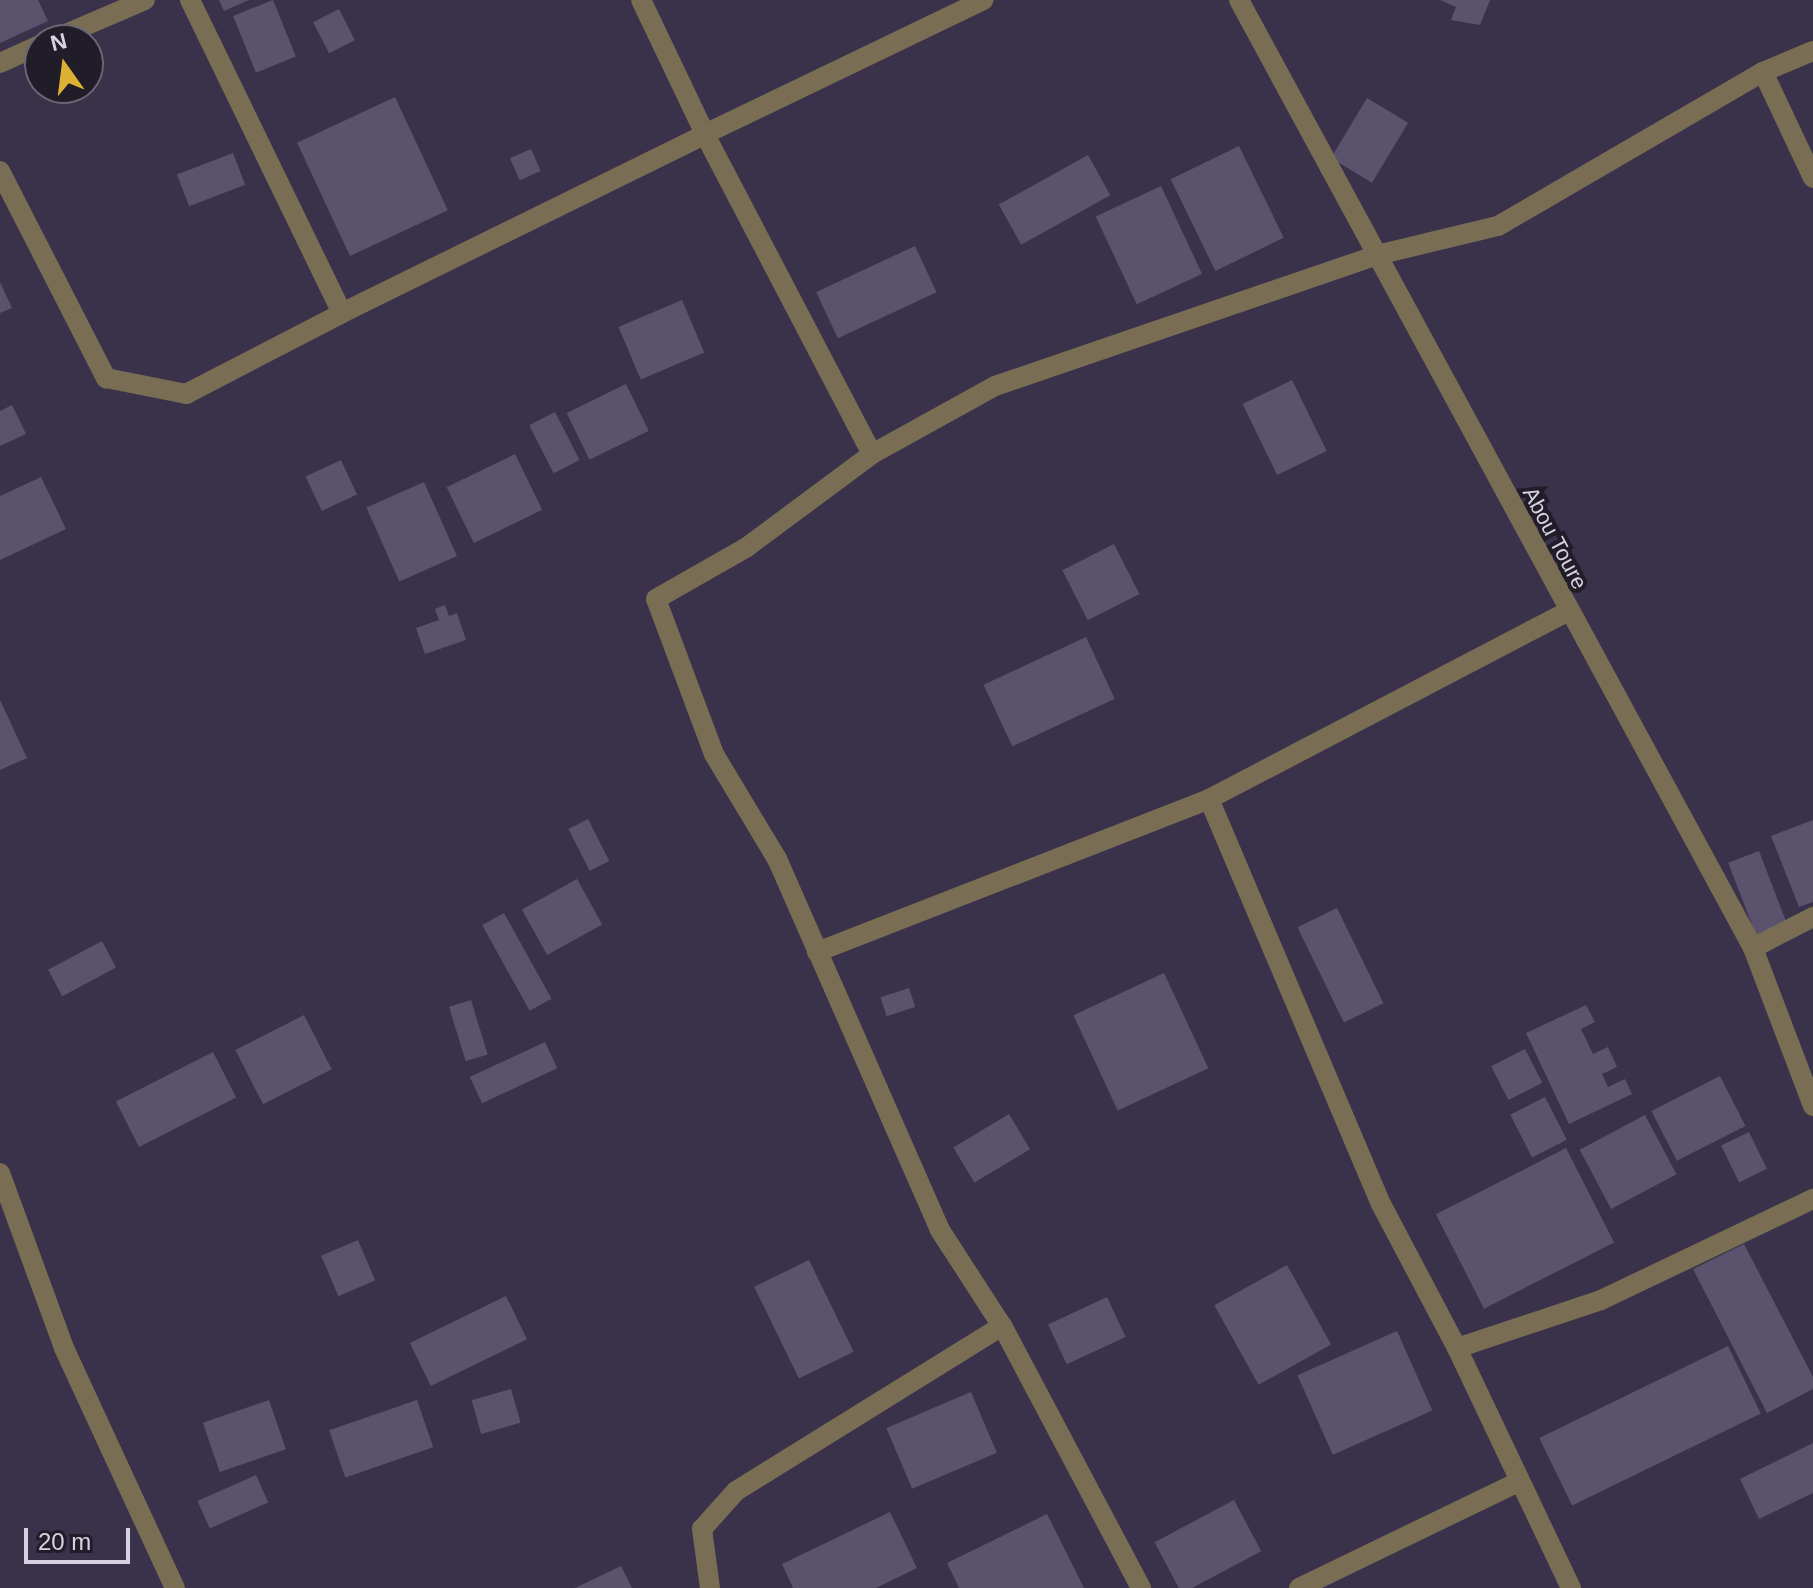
<!DOCTYPE html>
<html>
<head>
<meta charset="utf-8">
<style>
  body { margin:0 }
  #map { position:relative; width:1813px; height:1588px; overflow:hidden; background:#3a324b; font-family:Arial,sans-serif }
  div>[style] { position:absolute }
  .building>* { inset:0; background:#5b536e; transform-origin:0 0 }
  .minor>* { height:20px; margin:-10px; padding:0 10px; transform-origin:10px; border-radius:10px; background:#796e53 }
  span { translate:-50% -50%; white-space:nowrap; text-align:center; line-height:1.15; -webkit-text-stroke:8px #201c28; paint-order:stroke }
  .street-label { font-size:22px; color:#d6d2e2 }
  .north { position:absolute; left:24px; top:24px; width:80px; height:80px; box-sizing:border-box; background:#201c28; border:2px solid #696572; border-radius:50%; rotate:346deg; font-size:22px; font-weight:700; line-height:32px; text-align:center; color:#d6d2e2 }
  .north::after { content:''; display:block; margin:auto; width:28px; height:36px; background:#ddb133; clip-path:polygon(50% 0,100% 100%,50% 72%,0 100%) }
  .scale { position:absolute; left:24px; top:1528px; width:106px; height:36px; box-sizing:border-box; border:4px solid #d6d2e2; border-top:0; padding-left:10px; font-size:24px; line-height:28px; white-space:nowrap; color:#d6d2e2; -webkit-text-stroke:6px #201c28; paint-order:stroke }
</style>
</head>
<body>
<div id="map">
  <div class="building">
    <i style="clip-path:polygon(0 0,38px 0,48px 21px,0 43px)"></i>
    <i style="clip-path:polygon(219px 0,249px 0,224px 11px)"></i>
    <i style="left:273px;top:0;width:61px;height:43px;rotate:68deg"></i>
    <i style="clip-path:polygon(1440px 0,1490px 0,1480px 25px,1451px 20px,1456px 7px)"></i>
    <i style="left:339px;top:9px;width:35px;height:29px;rotate:63deg"></i>
    <i style="left:395px;top:97px;width:125px;height:108px;rotate:65deg"></i>
    <i style="left:1367px;top:98px;width:48px;height:70px;rotate:31deg"></i>
    <i style="left:1239px;top:146px;width:102px;height:76px;rotate:64deg"></i>
    <i style="left:531px;top:149px;width:24px;height:23px;rotate:66deg"></i>
    <i style="left:233px;top:153px;width:34px;height:60px;rotate:69deg"></i>
    <i style="left:1088px;top:155px;width:46px;height:102px;rotate:61deg"></i>
    <i style="left:1161px;top:186px;width:97px;height:72px;rotate:65deg"></i>
    <i style="left:915px;top:246px;width:51px;height:109px;rotate:65deg"></i>
    <i style="clip-path:polygon(0 282px,12px 308px,0 313px)"></i>
    <i style="left:682px;top:300px;width:57px;height:69px;rotate:67deg"></i>
    <i style="left:1292px;top:380px;width:79px;height:55px;rotate:64deg"></i>
    <i style="left:626px;top:384px;width:52px;height:66px;rotate:64deg"></i>
    <i style="clip-path:polygon(12px 405px,26px 434px,0 446px,0 411px)"></i>
    <i style="left:555px;top:412px;width:54px;height:29px;rotate:63deg"></i>
    <i style="left:515px;top:454px;width:62px;height:76px;rotate:64deg"></i>
    <i style="left:341px;top:460px;width:38px;height:39px;rotate:65deg"></i>
    <i style="clip-path:polygon(41px 477px,66px 529px,0 560px,0 496px)"></i>
    <i style="left:424px;top:482px;width:81px;height:63px;rotate:66deg"></i>
    <i style="left:1114px;top:544px;width:56px;height:58px;rotate:63deg"></i>
    <i style="clip-path:polygon(445px 605px,449px 616px,457px 613px,466px 640px,425px 654px,416px 628px,439px 620px,435px 609px)"></i>
    <i style="left:1086px;top:637px;width:68px;height:113px;rotate:65deg"></i>
    <i style="clip-path:polygon(0 700px,27px 758px,0 770px)"></i>
    <i style="left:588px;top:819px;width:47px;height:22px;rotate:63deg"></i>
    <i style="clip-path:polygon(1813px 820px,1813px 902px,1799px 907px,1771px 836px)"></i>
    <i style="left:1759px;top:851px;width:79px;height:33px;rotate:69deg"></i>
    <i style="left:577px;top:879px;width:52px;height:63px;rotate:61deg"></i>
    <i style="left:1337px;top:908px;width:106px;height:44px;rotate:64deg"></i>
    <i style="left:504px;top:913px;width:98px;height:25px;rotate:61deg"></i>
    <i style="left:102px;top:941px;width:30px;height:61px;rotate:62deg"></i>
    <i style="left:1164px;top:973px;width:105px;height:100px;rotate:65deg"></i>
    <i style="left:909px;top:988px;width:20px;height:30px;rotate:72deg"></i>
    <i style="left:471px;top:1000px;width:57px;height:23px;rotate:73deg"></i>
    <i style="clip-path:polygon(1586px 1005px,1595px 1022px,1581px 1029px,1593px 1054px,1608px 1047px,1617px 1067px,1602px 1074px,1608px 1087px,1625px 1079px,1632px 1094px,1569px 1124px,1526px 1033px)"></i>
    <i style="left:304px;top:1015px;width:61px;height:77px;rotate:63deg"></i>
    <i style="left:545px;top:1042px;width:29px;height:83px;rotate:65deg"></i>
    <i style="left:1525px;top:1049px;width:38px;height:38px;rotate:63deg"></i>
    <i style="left:213px;top:1052px;width:51px;height:109px;rotate:63deg"></i>
    <i style="left:1720px;top:1076px;width:56px;height:77px;rotate:63deg"></i>
    <i style="left:1545px;top:1097px;width:48px;height:39px;rotate:63deg"></i>
    <i style="left:1009px;top:1114px;width:41px;height:65px;rotate:59deg"></i>
    <i style="left:1645px;top:1115px;width:67px;height:74px;rotate:62deg"></i>
    <i style="left:1749px;top:1132px;width:41px;height:31px;rotate:64deg"></i>
    <i style="left:1566px;top:1148px;width:106px;height:146px;rotate:63deg"></i>
    <i style="left:358px;top:1240px;width:44px;height:40px;rotate:67deg"></i>
    <i style="clip-path:polygon(1744px 1244px,1813px 1377px,1813px 1389px,1767px 1413px,1693px 1269px)"></i>
    <i style="left:809px;top:1260px;width:102px;height:61px;rotate:64deg"></i>
    <i style="left:1287px;top:1265px;width:91px;height:83px;rotate:61deg"></i>
    <i style="left:506px;top:1296px;width:48px;height:107px;rotate:64deg"></i>
    <i style="left:1107px;top:1297px;width:44px;height:65px;rotate:65deg"></i>
    <i style="left:1397px;top:1331px;width:87px;height:109px;rotate:66deg"></i>
    <i style="left:1728px;top:1346px;width:75px;height:210px;rotate:64deg"></i>
    <i style="left:511px;top:1389px;width:35px;height:41px;rotate:74deg"></i>
    <i style="left:971px;top:1392px;width:66px;height:92px;rotate:67deg"></i>
    <i style="left:269px;top:1400px;width:52px;height:70px;rotate:71deg"></i>
    <i style="left:417px;top:1400px;width:50px;height:93px;rotate:71deg"></i>
    <i style="clip-path:polygon(1813px 1443px,1813px 1493px,1759px 1519px,1740px 1479px)"></i>
    <i style="left:256px;top:1475px;width:30px;height:64px;rotate:66deg"></i>
    <i style="left:1234px;top:1500px;width:58px;height:90px;rotate:62deg"></i>
    <i style="clip-path:polygon(890px 1512px,917px 1568px,876px 1588px,793px 1588px,782px 1564px)"></i>
    <i style="clip-path:polygon(1047px 1514px,1084px 1588px,959px 1588px,947px 1563px)"></i>
    <i style="clip-path:polygon(621px 1566px,632px 1588px,575px 1588px)"></i>
  </div>
  <div class="minor">
    <i style="left:190px;top:0;width:348px;rotate:64.1deg"></i>
    <i style="left:342px;top:313px;width:405px;rotate:-26.2deg"></i>
    <i style="left:705px;top:134px;width:148px;rotate:-115.5deg"></i>
    <i style="left:1239px;top:0;width:1078px;rotate:61.53deg"></i>
    <i style="left:1753px;top:948px;width:169px;rotate:69.2deg"></i>
    <i style="left:52px;top:40px;width:101px;rotate:-23.3deg"></i>
    <i style="left:0;top:63px;width:44px;rotate:-24.2deg"></i>
    <i style="left:1763px;top:72px;width:117px;rotate:64.7deg"></i>
    <i style="left:0;top:171px;width:233px;rotate:62.9deg"></i>
    <i style="left:106px;top:378px;width:82px;rotate:11.3deg"></i>
    <i style="left:186px;top:394px;width:176px;rotate:-27.4deg"></i>
    <i style="left:872px;top:454px;width:361px;rotate:-117.6deg"></i>
    <i style="left:705px;top:134px;width:309px;rotate:-25.7deg"></i>
    <i style="left:1209px;top:799px;width:440px;rotate:67deg"></i>
    <i style="left:1381px;top:1204px;width:163px;rotate:62.2deg"></i>
    <i style="left:1457px;top:1348px;width:266px;rotate:64.6deg"></i>
    <i style="left:1753px;top:948px;width:68px;rotate:-27.3deg"></i>
    <i style="left:817px;top:952px;width:421px;rotate:-21.3deg"></i>
    <i style="left:1209px;top:799px;width:404px;rotate:-27.6deg"></i>
    <i style="left:0;top:1173px;width:186px;rotate:69.9deg"></i>
    <i style="left:64px;top:1348px;width:264px;rotate:65.2deg"></i>
    <i style="left:1457px;top:1348px;width:152px;rotate:-18.4deg"></i>
    <i style="left:1601px;top:1300px;width:235px;rotate:-25.5deg"></i>
    <i style="left:710px;top:1588px;width:60px;rotate:-97.7deg"></i>
    <i style="left:702px;top:1529px;width:51px;rotate:-48.2deg"></i>
    <i style="left:736px;top:1491px;width:313px;rotate:-31.8deg"></i>
    <i style="left:1141px;top:1588px;width:297px;rotate:-117.9deg"></i>
    <i style="left:1002px;top:1326px;width:114px;rotate:-122.9deg"></i>
    <i style="left:940px;top:1230px;width:405px;rotate:-113.7deg"></i>
    <i style="left:777px;top:859px;width:122px;rotate:-121deg"></i>
    <i style="left:714px;top:754px;width:165px;rotate:-110.5deg"></i>
    <i style="left:656px;top:599px;width:105px;rotate:-29.7deg"></i>
    <i style="left:747px;top:547px;width:156px;rotate:-36.6deg"></i>
    <i style="left:872px;top:454px;width:141px;rotate:-28.9deg"></i>
    <i style="left:995px;top:386px;width:404px;rotate:-18.9deg"></i>
    <i style="left:1377px;top:255px;width:124px;rotate:-13.5deg"></i>
    <i style="left:1498px;top:226px;width:306px;rotate:-30.2deg"></i>
    <i style="left:1763px;top:72px;width:54px;rotate:-22.8deg"></i>
    <i style="left:1299px;top:1588px;width:243px;rotate:-25.8deg"></i>
  </div>
  <div class="street-label">
    <span style="left:1555px;top:538px;rotate:62deg">Abou Toure</span>
  </div>
  <div class="north">N</div>
  <div class="scale">20 m</div>
</div>
</body>
</html>
